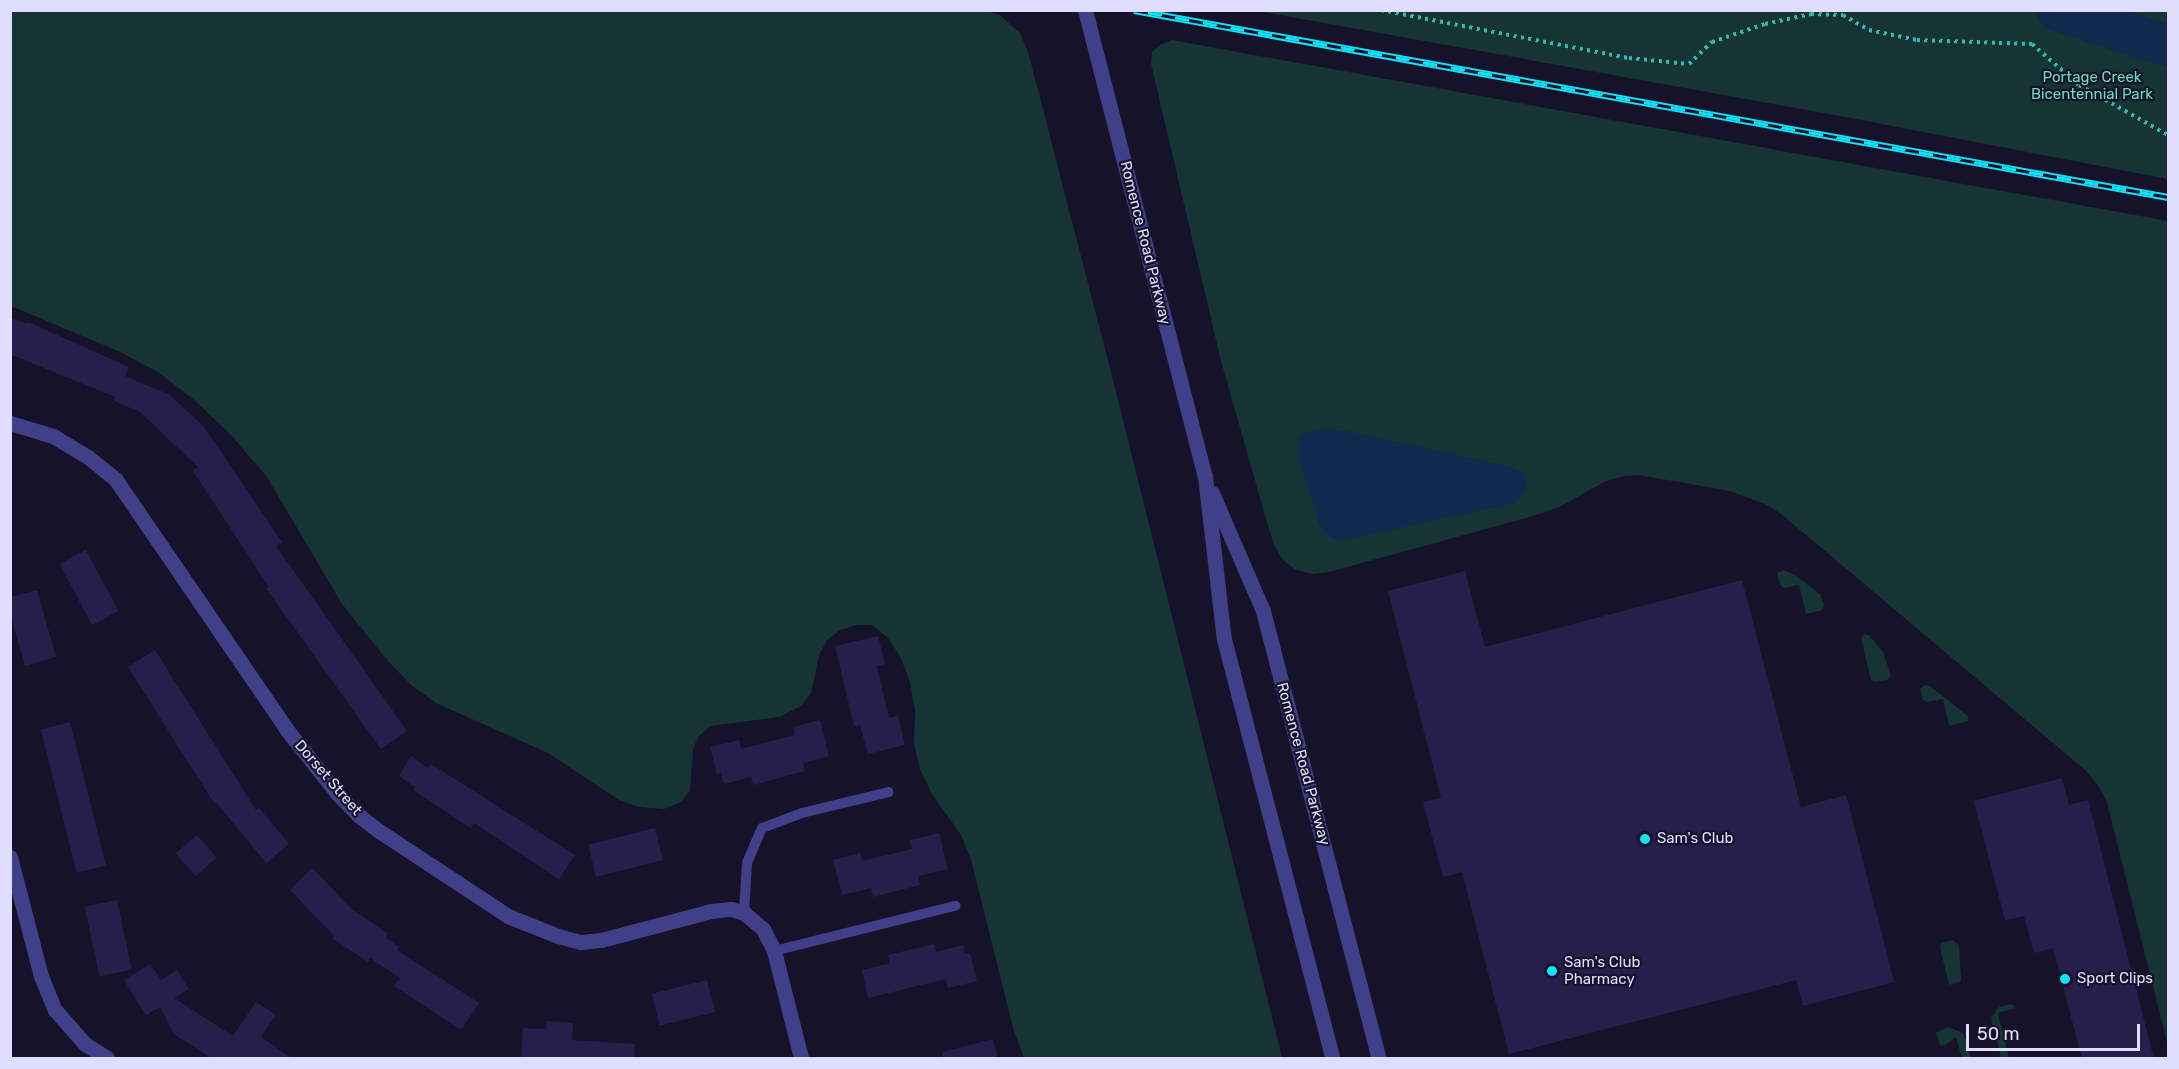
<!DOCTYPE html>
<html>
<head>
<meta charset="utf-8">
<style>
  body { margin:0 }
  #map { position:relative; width:2179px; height:1069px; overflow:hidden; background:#16122a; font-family:Rubik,sans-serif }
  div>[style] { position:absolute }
  .green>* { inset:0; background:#153433 }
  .water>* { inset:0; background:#11294f }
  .river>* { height:42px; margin:-21px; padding:0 21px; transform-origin:21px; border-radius:21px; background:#11294f }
  .building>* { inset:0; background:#271f4b; transform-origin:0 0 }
  .path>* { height:4px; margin-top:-2px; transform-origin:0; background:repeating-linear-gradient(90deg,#35b9af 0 3px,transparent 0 7.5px) }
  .service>* { height:10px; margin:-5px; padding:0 5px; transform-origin:5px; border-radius:5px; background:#413f88 }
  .minor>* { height:15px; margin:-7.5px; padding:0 7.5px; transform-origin:7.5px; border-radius:7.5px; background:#413f88 }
  .tertiary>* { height:15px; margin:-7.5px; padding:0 7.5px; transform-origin:7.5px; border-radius:7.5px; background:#413f88 }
  .rail>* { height:7px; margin-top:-3.5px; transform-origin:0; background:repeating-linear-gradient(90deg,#16122a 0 14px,#10e3f7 0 28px); box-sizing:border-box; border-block:2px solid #10e3f7 }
  .dots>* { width:16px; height:16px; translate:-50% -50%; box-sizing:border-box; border:3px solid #16122a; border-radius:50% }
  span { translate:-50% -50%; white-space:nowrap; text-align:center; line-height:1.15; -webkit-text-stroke:4.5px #16122a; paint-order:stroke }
  .park-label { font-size:15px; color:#69ddbf }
  .street-label { font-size:15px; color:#e0ddfe }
  .poi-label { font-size:15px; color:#e0ddfe }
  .left { translate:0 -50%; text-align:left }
  .frame { position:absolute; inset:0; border:12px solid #e0ddfe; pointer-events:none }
  .scale { position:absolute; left:1966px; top:1024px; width:174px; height:27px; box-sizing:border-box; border:3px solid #e0ddfe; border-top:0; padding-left:8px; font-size:18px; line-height:21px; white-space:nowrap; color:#e0ddfe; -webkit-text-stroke:4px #16122a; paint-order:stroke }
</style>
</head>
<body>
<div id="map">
  <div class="green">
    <i style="clip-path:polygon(987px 11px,1001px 16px,1020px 33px,1029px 55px,1115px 388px,1282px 1058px,1024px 1058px,1014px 1031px,971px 859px,961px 835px,932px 794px,920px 769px,914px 744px,915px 710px,910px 682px,900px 656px,888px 638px,872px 625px,857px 625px,840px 630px,827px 640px,819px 655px,811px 693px,801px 706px,779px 717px,710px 726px,698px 737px,693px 749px,690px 791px,681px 802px,664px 809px,639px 807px,619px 800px,548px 753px,438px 704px,412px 686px,388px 661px,342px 604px,267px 477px,231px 435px,193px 399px,158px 372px,118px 351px,11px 306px,11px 11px)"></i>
    <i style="clip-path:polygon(1258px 11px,2168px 11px,2168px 179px,1840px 116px)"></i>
    <i style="clip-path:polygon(1172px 40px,2168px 221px,2168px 1046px,2107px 802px,2098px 785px,2085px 770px,1780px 513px,1765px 504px,1730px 491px,1639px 475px,1625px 476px,1606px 481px,1559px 507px,1533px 516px,1329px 572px,1313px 574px,1296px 570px,1283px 560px,1274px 545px,1266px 519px,1221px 361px,1151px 64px,1152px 52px,1160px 45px)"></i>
    <i style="clip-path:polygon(1783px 570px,1795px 575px,1820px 594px,1824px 605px,1822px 610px,1806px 614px,1799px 585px,1784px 588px,1780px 585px,1777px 574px)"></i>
    <i style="clip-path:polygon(1864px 634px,1869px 635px,1883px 652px,1891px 676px,1888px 680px,1875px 682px,1871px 680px,1861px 638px)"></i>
    <i style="clip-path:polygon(1925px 685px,1930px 686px,1968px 716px,1968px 721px,1949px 726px,1943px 699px,1927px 702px,1923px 700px,1920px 689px)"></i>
    <i style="clip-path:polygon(1953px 940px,1959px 945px,1961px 981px,1949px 985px,1940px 947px,1941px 943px)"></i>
    <i style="clip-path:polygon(2012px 1004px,2015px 1007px,2013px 1009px,1998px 1013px,2009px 1058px,2001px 1058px,1991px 1018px,1999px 1007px)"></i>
    <i style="clip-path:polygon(1948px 1027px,1963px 1033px,1971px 1058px,1962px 1058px,1956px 1037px,1944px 1046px,1940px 1045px,1936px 1033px)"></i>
  </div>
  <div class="water">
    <i style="clip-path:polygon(1321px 429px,1347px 431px,1507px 466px,1523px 472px,1528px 487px,1521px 498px,1514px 503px,1345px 540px,1331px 538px,1320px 526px,1298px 455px,1298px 441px,1302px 434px)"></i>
  </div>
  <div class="river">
    <i style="left:2057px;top:10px;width:117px;rotate:18deg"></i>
  </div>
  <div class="building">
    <i style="clip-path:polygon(10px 318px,27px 324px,28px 322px,129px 367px,125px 376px,170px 395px,204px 427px,282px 542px,276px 546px,407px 731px,381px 749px,266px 588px,269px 587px,193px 471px,198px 467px,140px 412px,114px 401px,115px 397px,10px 354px)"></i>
    <i style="left:86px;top:550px;width:69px;height:30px;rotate:62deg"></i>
    <i style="clip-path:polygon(1465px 571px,1485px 647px,1742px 580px,1801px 807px,1846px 795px,1894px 982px,1803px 1006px,1796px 980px,1509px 1054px,1462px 872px,1443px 877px,1423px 802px,1441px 798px,1388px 591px)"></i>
    <i style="clip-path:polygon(37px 590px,56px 657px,25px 666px,10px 613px,10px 597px)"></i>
    <i style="clip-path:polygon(878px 636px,885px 664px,877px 666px,889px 718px,898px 716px,905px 745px,868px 754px,860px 725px,854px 726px,835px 646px)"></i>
    <i style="clip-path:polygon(155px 650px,256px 810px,259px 808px,289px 844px,266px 863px,216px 802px,214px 803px,128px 667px)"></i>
    <i style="clip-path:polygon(820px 720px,829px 756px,803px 763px,805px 771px,753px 785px,751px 777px,724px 784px,721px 773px,717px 774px,710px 747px,739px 740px,741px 749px,795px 735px,793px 727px)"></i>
    <i style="left:70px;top:722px;width:148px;height:30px;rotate:76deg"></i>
    <i style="clip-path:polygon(411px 756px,428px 768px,431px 764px,575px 855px,559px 879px,474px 823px,471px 828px,413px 790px,415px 787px,399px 776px)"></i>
    <i style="clip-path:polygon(2062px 778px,2069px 805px,2088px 800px,2154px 1059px,2082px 1059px,2053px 948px,2034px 953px,2024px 916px,2005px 920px,1974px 801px)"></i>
    <i style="left:655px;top:828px;width:33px;height:69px;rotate:76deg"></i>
    <i style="clip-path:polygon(939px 833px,948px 869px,918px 876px,920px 885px,873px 897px,871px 888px,842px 895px,833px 860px,860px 853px,862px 861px,912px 849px,910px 840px)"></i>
    <i style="left:197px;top:835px;width:30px;height:28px;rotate:49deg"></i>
    <i style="clip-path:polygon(312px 868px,353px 910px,388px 934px,386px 938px,399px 947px,397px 950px,479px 1003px,461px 1030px,394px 986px,400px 978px,370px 958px,368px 962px,332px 938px,334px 936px,290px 890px)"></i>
    <i style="left:117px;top:900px;width:71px;height:33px;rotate:78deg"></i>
    <i style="clip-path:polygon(934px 944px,936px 952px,963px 945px,965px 954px,970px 953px,977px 981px,948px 988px,946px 979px,868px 998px,862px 970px,890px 963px,888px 955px)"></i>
    <i style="clip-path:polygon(150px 964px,161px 980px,177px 970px,189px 989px,174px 998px,233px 1036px,256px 1002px,276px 1015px,261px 1037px,293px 1059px,213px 1059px,175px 1035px,160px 1007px,146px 1015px,124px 980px)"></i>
    <i style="left:707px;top:980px;width:33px;height:57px;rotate:76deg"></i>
    <i style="clip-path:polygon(547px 1021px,573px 1023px,572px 1040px,635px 1044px,634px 1059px,521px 1059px,523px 1028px,546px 1029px)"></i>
    <i style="clip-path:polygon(993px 1039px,998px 1059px,943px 1059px,942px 1052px)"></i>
  </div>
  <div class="path">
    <i style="left:1381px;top:10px;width:253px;rotate:11deg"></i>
    <i style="left:1629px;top:58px;width:60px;rotate:5.7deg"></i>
    <i style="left:1689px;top:64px;width:32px;rotate:-44deg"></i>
    <i style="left:1712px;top:42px;width:56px;rotate:-18.8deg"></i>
    <i style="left:1765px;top:24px;width:47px;rotate:-12.3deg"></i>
    <i style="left:1811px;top:14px;width:32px;rotate:2deg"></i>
    <i style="left:1843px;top:15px;width:30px;rotate:30deg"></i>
    <i style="left:1869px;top:30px;width:49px;rotate:11.8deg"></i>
    <i style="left:1917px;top:40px;width:115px;rotate:2deg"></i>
    <i style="left:2032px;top:44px;width:62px;rotate:41.1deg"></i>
    <i style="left:2079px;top:85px;width:102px;rotate:29.3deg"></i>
  </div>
  <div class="service">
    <i style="left:744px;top:913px;width:50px;rotate:-86.6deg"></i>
    <i style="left:747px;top:863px;width:38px;rotate:-67deg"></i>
    <i style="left:762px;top:828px;width:43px;rotate:-20.6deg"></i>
    <i style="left:802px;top:813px;width:89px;rotate:-13.6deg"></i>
    <i style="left:774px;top:951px;width:187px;rotate:-14deg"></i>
  </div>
  <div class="minor">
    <i style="left:10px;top:423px;width:45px;rotate:16.8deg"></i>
    <i style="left:53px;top:436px;width:41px;rotate:31deg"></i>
    <i style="left:88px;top:457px;width:36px;rotate:39deg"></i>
    <i style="left:116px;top:480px;width:303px;rotate:55.6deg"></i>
    <i style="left:287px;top:730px;width:80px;rotate:51.6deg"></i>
    <i style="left:337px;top:793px;width:29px;rotate:46deg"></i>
    <i style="left:357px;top:814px;width:28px;rotate:38deg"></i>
    <i style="left:379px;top:831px;width:154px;rotate:33.4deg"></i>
    <i style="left:508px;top:916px;width:54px;rotate:21.8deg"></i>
    <i style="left:558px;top:936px;width:24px;rotate:15deg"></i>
    <i style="left:581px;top:942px;width:20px;rotate:-6deg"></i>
    <i style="left:601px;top:940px;width:114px;rotate:-14.8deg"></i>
    <i style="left:711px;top:911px;width:20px;rotate:-6deg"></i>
    <i style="left:731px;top:909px;width:14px;rotate:17deg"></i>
    <i style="left:744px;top:913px;width:25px;rotate:40deg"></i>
    <i style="left:763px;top:929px;width:25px;rotate:63deg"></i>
    <i style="left:774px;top:951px;width:110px;rotate:75.8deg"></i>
    <i style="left:10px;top:857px;width:123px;rotate:75.4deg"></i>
    <i style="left:41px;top:976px;width:37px;rotate:68deg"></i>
    <i style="left:55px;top:1010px;width:45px;rotate:48.6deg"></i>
    <i style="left:85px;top:1044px;width:26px;rotate:32deg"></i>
  </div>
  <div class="tertiary">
    <i style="left:1085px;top:10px;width:481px;rotate:75.6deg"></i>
    <i style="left:1205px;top:476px;width:164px;rotate:83.4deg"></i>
    <i style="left:1224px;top:639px;width:433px;rotate:75.5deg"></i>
    <i style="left:1212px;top:493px;width:129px;rotate:66.6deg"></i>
    <i style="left:1263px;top:611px;width:462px;rotate:75.5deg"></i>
  </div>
  <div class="rail">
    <i style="left:1134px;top:10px;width:1051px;rotate:10.25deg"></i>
  </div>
  <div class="dots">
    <i style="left:1645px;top:839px;background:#10e3f7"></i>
    <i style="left:1552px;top:971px;background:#10e3f7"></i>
    <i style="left:2065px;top:979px;background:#10e3f7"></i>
  </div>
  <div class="park-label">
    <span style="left:2092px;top:86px">Portage Creek<br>Bicentennial Park</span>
  </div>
  <div class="street-label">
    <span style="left:1145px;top:243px;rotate:76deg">Romence Road Parkway</span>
    <span style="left:1303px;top:764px;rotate:75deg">Romence Road Parkway</span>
    <span style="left:328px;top:778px;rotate:49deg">Dorset Street</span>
  </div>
  <div class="poi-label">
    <span class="left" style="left:1657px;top:839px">Sam's Club</span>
    <span class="left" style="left:1564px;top:971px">Sam's Club<br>Pharmacy</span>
    <span class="left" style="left:2077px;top:979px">Sport Clips</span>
  </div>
  <div class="frame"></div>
  <div class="scale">50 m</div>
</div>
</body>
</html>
